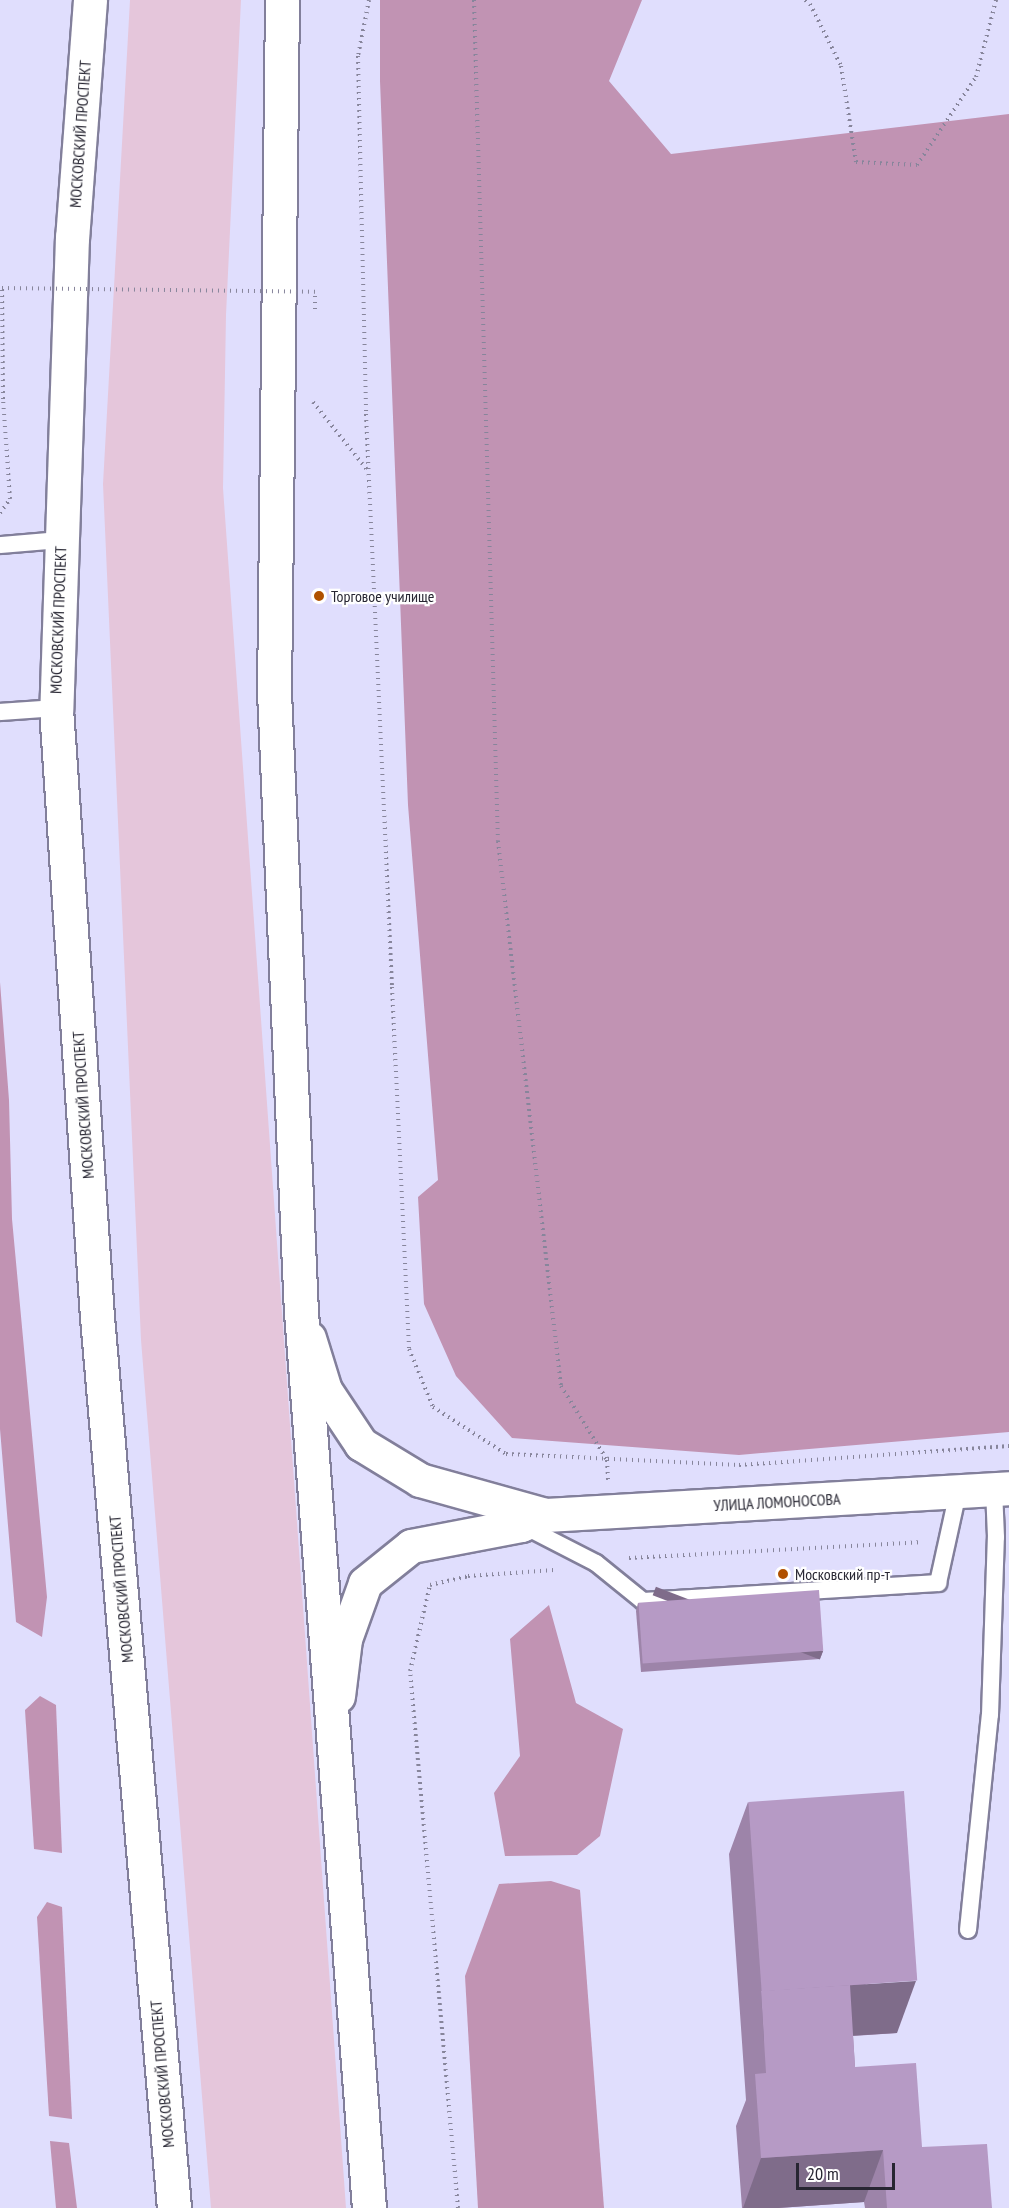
<!DOCTYPE html>
<html>
<head>
<meta charset="utf-8">
<style>
  body { margin:0 }
  #map { position:relative; width:1009px; height:2208px; overflow:hidden; background:#e0defd; font-family:"PT Sans Narrow",sans-serif }
  div>[style] { position:absolute }
  .green>* { inset:0; background:#e5c6db }
  .forest>* { inset:0; background:#c193b3 }
  .path>* { height:4px; margin-top:-2px; transform-origin:0; background:repeating-linear-gradient(90deg,#87859b 0 1.5px,transparent 0 6px) }
  .roads { filter:drop-shadow(2px 0 #827f9b) drop-shadow(-2px 0 #827f9b) drop-shadow(0 2px #827f9b) drop-shadow(0 -2px #827f9b) }
  .lane>* { height:16px; margin:-8px; padding:0 8px; transform-origin:8px; border-radius:8px; background:#fff }
  .secondary>* { height:33px; margin:-16.5px; padding:0 16.5px; transform-origin:16.5px; border-radius:16.5px; background:#fff }
  .primary>* { height:33px; margin:-16.5px; padding:0 16.5px; transform-origin:16.5px; border-radius:16.5px; background:#fff }
  .path-bridge>* { height:4px; margin-top:-2px; transform-origin:0; background:repeating-linear-gradient(90deg,#87859b 0 1.5px,transparent 0 6px) }
  .wall>* { inset:0; background:#9d84a9 }
  .shaded-wall>* { inset:0; background:#7f6c8a; transform-origin:0 0 }
  .building>* { inset:0; background:#b69ac5; transform-origin:0 0 }
  .dots>* { width:16px; height:16px; translate:-50% -50%; box-sizing:border-box; border:3px solid #fff; border-radius:50% }
  span { translate:-50% -50%; white-space:nowrap; text-align:center; line-height:1.15; -webkit-text-stroke:4.5px #fff; paint-order:stroke }
  .street-label { font-size:16px; color:#272632 }
  .poi-label { font-size:16px; color:#272632 }
  .left { translate:0 -50%; text-align:left }
  .scale { position:absolute; left:796px; top:2163px; width:99px; height:27px; box-sizing:border-box; border:3px solid #272632; border-top:0; padding-left:8px; font-size:18px; line-height:21px; white-space:nowrap; color:#272632; -webkit-text-stroke:4px #fff; paint-order:stroke }
</style>
</head>
<body>
<div id="map">
  <div class="green">
    <i style="clip-path:polygon(130px 0,241px 0,226px 315px,223px 488px,346px 2208px,211px 2208px,141px 1340px,103px 484px)"></i>
  </div>
  <div class="forest">
    <i style="clip-path:polygon(380px 0,642px 0,609px 81px,671px 154px,1009px 114px,1009px 1432px,739px 1455px,512px 1438px,456px 1376px,424px 1304px,418px 1197px,438px 1180px,408px 805px,380px 81px)"></i>
    <i style="clip-path:polygon(0 982px,9px 1100px,12px 1219px,47px 1597px,42px 1637px,16px 1622px,0 1429px)"></i>
    <i style="clip-path:polygon(549px 1605px,576px 1703px,623px 1729px,600px 1836px,577px 1855px,505px 1856px,494px 1793px,520px 1756px,510px 1639px)"></i>
    <i style="clip-path:polygon(40px 1696px,56px 1705px,62px 1853px,34px 1849px,25px 1710px)"></i>
    <i style="clip-path:polygon(551px 1881px,580px 1890px,604px 2208px,478px 2208px,465px 1976px,499px 1884px)"></i>
    <i style="clip-path:polygon(47px 1902px,62px 1907px,72px 2119px,49px 2116px,37px 1917px)"></i>
    <i style="clip-path:polygon(50px 2141px,69px 2143px,77px 2208px,56px 2208px)"></i>
  </div>
  <div class="path">
    <i style="left:369px;top:0;width:57px;rotate:101.1deg"></i>
    <i style="left:358px;top:56px;width:358px;rotate:88.7deg"></i>
    <i style="left:366px;top:414px;width:574px;rotate:87.4deg"></i>
    <i style="left:392px;top:987px;width:362px;rotate:87.3deg"></i>
    <i style="left:409px;top:1349px;width:63px;rotate:67.5deg"></i>
    <i style="left:433px;top:1407px;width:87px;rotate:32.8deg"></i>
    <i style="left:506px;top:1454px;width:233px;rotate:2.7deg"></i>
    <i style="left:739px;top:1465px;width:271px;rotate:-4deg"></i>
    <i style="left:474px;top:0;width:841px;rotate:88.37deg"></i>
    <i style="left:498px;top:841px;width:549px;rotate:83.41deg"></i>
    <i style="left:561px;top:1386px;width:87px;rotate:58.1deg"></i>
    <i style="left:607px;top:1460px;width:20px;rotate:87deg"></i>
    <i style="left:805px;top:0;width:6px;rotate:39deg"></i>
    <i style="left:810px;top:4px;width:69px;rotate:63.4deg"></i>
    <i style="left:841px;top:66px;width:97px;rotate:81.1deg"></i>
    <i style="left:856px;top:162px;width:61px;rotate:2.8deg"></i>
    <i style="left:917px;top:165px;width:106px;rotate:-56.2deg"></i>
    <i style="left:976px;top:77px;width:80px;rotate:-75.4deg"></i>
    <i style="left:315px;top:309px;width:17px;rotate:-90deg"></i>
    <i style="left:313px;top:402px;width:88px;rotate:51.4deg"></i>
    <i style="left:0;top:513px;width:17px;rotate:-54deg"></i>
    <i style="left:10px;top:499px;width:100px;rotate:-94deg"></i>
    <i style="left:3px;top:399px;width:111px;rotate:-90.5deg"></i>
    <i style="left:629px;top:1558px;width:292px;rotate:-3.1deg"></i>
    <i style="left:458px;top:2208px;width:539px;rotate:-95.11deg"></i>
    <i style="left:410px;top:1671px;width:88px;rotate:-76.9deg"></i>
    <i style="left:430px;top:1585px;width:39px;rotate:-13deg"></i>
    <i style="left:468px;top:1576px;width:86px;rotate:-4deg"></i>
  </div>
  <div class="roads">
    <div class="lane">
      <i style="left:0;top:545px;width:61px;rotate:-4.7deg"></i>
      <i style="left:0;top:712px;width:56px;rotate:-4.1deg"></i>
      <i style="left:522px;top:1525px;width:83px;rotate:27.2deg"></i>
      <i style="left:596px;top:1563px;width:60px;rotate:39deg"></i>
      <i style="left:643px;top:1601px;width:296px;rotate:-3.5deg"></i>
      <i style="left:938px;top:1583px;width:93px;rotate:-77.6deg"></i>
      <i style="left:968px;top:1930px;width:216px;rotate:-84.2deg"></i>
      <i style="left:990px;top:1715px;width:178px;rotate:-88.1deg"></i>
      <i style="left:996px;top:1537px;width:48px;rotate:-92.4deg"></i>
    </div>
    <div class="secondary">
      <i style="left:309px;top:1338px;width:54px;rotate:72.9deg"></i>
      <i style="left:325px;top:1390px;width:65px;rotate:56.3deg"></i>
      <i style="left:361px;top:1444px;width:69px;rotate:31.4deg"></i>
      <i style="left:420px;top:1480px;width:130px;rotate:15.6deg"></i>
      <i style="left:338px;top:1696px;width:57px;rotate:-83deg"></i>
      <i style="left:345px;top:1639px;width:59px;rotate:-70.3deg"></i>
      <i style="left:365px;top:1583px;width:59px;rotate:-38.8deg"></i>
      <i style="left:411px;top:1546px;width:112px;rotate:-10.8deg"></i>
      <i style="left:521px;top:1525px;width:26px;rotate:-23deg"></i>
      <i style="left:545px;top:1515px;width:465px;rotate:-3.3deg"></i>
    </div>
    <div class="primary">
      <i style="left:90px;top:0;width:238px;rotate:94.3deg"></i>
      <i style="left:72px;top:237px;width:471px;rotate:91.9deg"></i>
      <i style="left:56px;top:708px;width:610px;rotate:86.15deg"></i>
      <i style="left:97px;top:1317px;width:894px;rotate:85.06deg"></i>
      <i style="left:282px;top:0;width:692px;rotate:90.66deg"></i>
      <i style="left:274px;top:692px;width:621px;rotate:87.51deg"></i>
      <i style="left:301px;top:1312px;width:899px;rotate:85.66deg"></i>
    </div>
  </div>
  <div class="path-bridge">
    <i style="left:2px;top:288px;width:313px;rotate:0.7deg"></i>
  </div>
  <div class="wall">
    <i style="clip-path:polygon(638px 1603px,823px 1651px,820px 1659px,641px 1672px,636px 1611px)"></i>
    <i style="clip-path:polygon(748px 1802px,897px 2033px,853px 2036px,855px 2067px,922px 2147px,992px 2208px,865px 2208px,864px 2202px,778px 2208px,742px 2208px,736px 2126px,746px 2100px,729px 1854px)"></i>
  </div>
  <div class="shaded-wall">
    <i style="left:823px;top:1651px;width:9px;height:179px;rotate:111deg"></i>
    <i style="clip-path:polygon(916px 1981px,897px 2033px,764px 2041px,761px 1991px)"></i>
    <i style="clip-path:polygon(883px 2150px,864px 2202px,778px 2208px,743px 2208px,761px 2158px)"></i>
  </div>
  <div class="building">
    <i style="left:819px;top:1590px;width:61px;height:181px;rotate:86deg"></i>
    <i style="left:904px;top:1791px;width:190px;height:156px;rotate:86deg"></i>
    <i style="clip-path:polygon(850px 1985px,855px 2067px,916px 2063px,922px 2147px,987px 2144px,992px 2208px,887px 2208px,883px 2150px,761px 2158px,755px 2074px,766px 2073px,761px 1991px)"></i>
  </div>
  <div class="dots">
    <i style="left:319px;top:596px;background:#b05100"></i>
    <i style="left:783px;top:1574px;background:#b05100"></i>
  </div>
  <div class="street-label">
    <span style="left:80px;top:134px;rotate:-86deg">МОСКОВСКИЙ ПРОСПЕКТ</span>
    <span style="left:58px;top:620px;rotate:-88deg">МОСКОВСКИЙ ПРОСПЕКТ</span>
    <span style="left:83px;top:1105px;rotate:-94deg">МОСКОВСКИЙ ПРОСПЕКТ</span>
    <span style="left:777px;top:1502px;rotate:-3deg">УЛИЦА ЛОМОНОСОВА</span>
    <span style="left:121px;top:1589px;rotate:-95deg">МОСКОВСКИЙ ПРОСПЕКТ</span>
    <span style="left:162px;top:2074px;rotate:-95deg">МОСКОВСКИЙ ПРОСПЕКТ</span>
  </div>
  <div class="poi-label">
    <span class="left" style="left:331px;top:596px">Торговое училище</span>
    <span class="left" style="left:795px;top:1574px">Московский пр-т</span>
  </div>
  <div class="scale">20 m</div>
</div>
</body>
</html>
